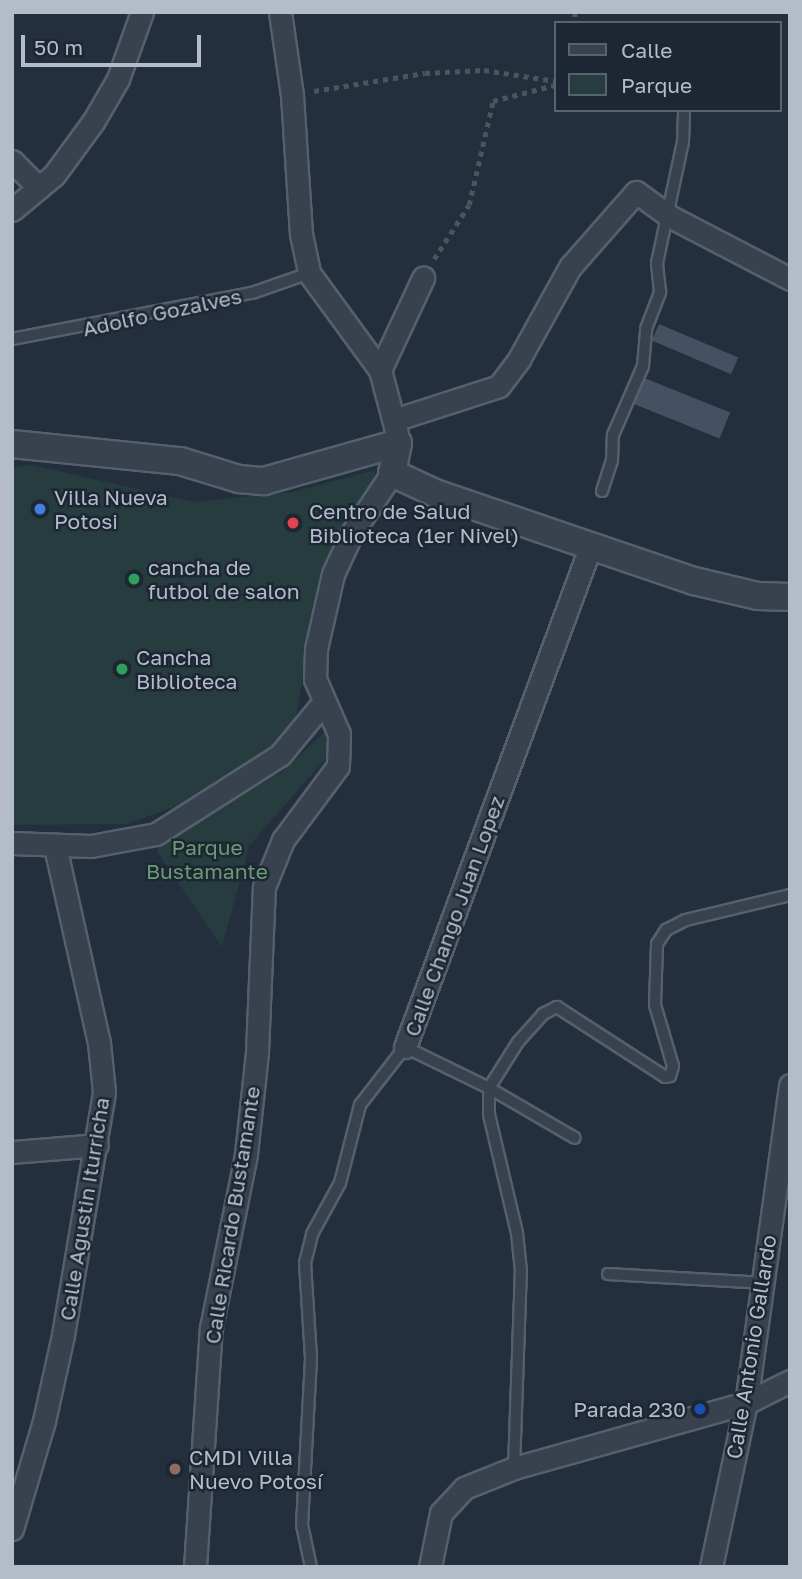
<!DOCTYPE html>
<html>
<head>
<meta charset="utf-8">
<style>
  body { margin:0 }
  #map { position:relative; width:802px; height:1579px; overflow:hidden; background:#242f3e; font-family:"Golos Text",sans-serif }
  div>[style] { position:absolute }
  .green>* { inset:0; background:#263c3f }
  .building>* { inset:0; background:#455162; transform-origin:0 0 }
  .path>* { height:4.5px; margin-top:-2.25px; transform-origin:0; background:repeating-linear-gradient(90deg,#44595c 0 5px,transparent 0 10px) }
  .roads { filter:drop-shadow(2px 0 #565f6c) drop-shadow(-2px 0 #565f6c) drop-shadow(0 2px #565f6c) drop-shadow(0 -2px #565f6c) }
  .service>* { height:10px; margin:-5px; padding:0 5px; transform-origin:5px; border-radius:5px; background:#38414e }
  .minor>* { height:21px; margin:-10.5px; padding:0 10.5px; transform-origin:10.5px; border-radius:10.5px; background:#38414e }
  .tertiary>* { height:26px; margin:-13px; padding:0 13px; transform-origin:13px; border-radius:13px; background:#38414e }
  .dots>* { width:19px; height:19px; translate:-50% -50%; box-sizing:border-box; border:4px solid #1d2633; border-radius:50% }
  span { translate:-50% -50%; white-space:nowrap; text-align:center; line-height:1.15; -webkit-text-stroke:5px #1d2633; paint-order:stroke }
  .street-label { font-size:21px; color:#b4bcc9 }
  .poi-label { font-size:21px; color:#b4bcc9 }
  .left { translate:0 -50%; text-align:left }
  .right { translate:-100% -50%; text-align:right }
  .park-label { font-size:21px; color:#6b9a76 }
  .frame { position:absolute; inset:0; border:14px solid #b4bcc9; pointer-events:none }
  .legend { position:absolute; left:554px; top:21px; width:228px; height:91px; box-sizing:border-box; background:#1d2633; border:2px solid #59626f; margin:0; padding:9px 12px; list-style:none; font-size:21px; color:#b4bcc9 }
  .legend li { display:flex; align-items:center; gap:14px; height:35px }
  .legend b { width:35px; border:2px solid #59626f }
  .scale { position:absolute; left:21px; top:35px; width:180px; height:32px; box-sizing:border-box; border:4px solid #b4bcc9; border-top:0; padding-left:9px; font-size:21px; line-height:24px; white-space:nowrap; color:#b4bcc9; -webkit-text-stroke:5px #1d2633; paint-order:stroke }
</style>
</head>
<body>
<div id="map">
  <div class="green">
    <i style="clip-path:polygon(32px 465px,194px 502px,293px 492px,375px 470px,371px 496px,307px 655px,294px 728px,267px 755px,184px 803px,127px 824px,12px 825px,12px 468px)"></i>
    <i style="clip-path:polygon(329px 728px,334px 749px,249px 846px,222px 947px,158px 853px,158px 843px,283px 771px)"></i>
  </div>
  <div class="building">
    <i style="left:659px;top:324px;width:86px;height:18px;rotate:23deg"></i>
    <i style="left:642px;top:377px;width:95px;height:28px;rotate:22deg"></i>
  </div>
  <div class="path">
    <i style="left:575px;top:12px;width:11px;rotate:85deg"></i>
    <i style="left:314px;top:91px;width:112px;rotate:-9.2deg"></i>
    <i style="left:425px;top:73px;width:59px;rotate:-2.9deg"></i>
    <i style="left:484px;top:70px;width:72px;rotate:8.8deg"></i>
    <i style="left:434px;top:259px;width:64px;rotate:-57.1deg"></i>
    <i style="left:469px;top:205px;width:107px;rotate:-77deg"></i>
    <i style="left:493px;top:101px;width:64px;rotate:-14.5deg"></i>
  </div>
  <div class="roads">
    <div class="service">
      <i style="left:12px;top:339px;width:244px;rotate:-10.9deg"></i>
      <i style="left:252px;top:293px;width:60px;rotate:-19.3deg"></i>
      <i style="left:602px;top:491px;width:32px;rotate:-72deg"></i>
      <i style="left:612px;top:461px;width:26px;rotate:-88deg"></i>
      <i style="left:613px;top:435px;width:75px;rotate:-66.5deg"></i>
      <i style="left:643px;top:366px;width:37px;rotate:-85deg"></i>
      <i style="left:646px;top:329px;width:40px;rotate:-69deg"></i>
      <i style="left:660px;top:292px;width:29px;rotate:-96deg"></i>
      <i style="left:657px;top:263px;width:124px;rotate:-77.9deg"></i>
      <i style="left:683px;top:142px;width:32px;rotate:-88deg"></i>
      <i style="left:608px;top:1274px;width:157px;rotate:3.3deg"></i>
      <i style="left:514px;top:1468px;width:197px;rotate:-88deg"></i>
      <i style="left:521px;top:1271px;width:38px;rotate:-96deg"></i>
      <i style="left:517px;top:1233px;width:121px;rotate:-103.3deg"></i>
      <i style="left:489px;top:1115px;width:27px;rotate:-90deg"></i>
      <i style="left:489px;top:1088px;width:54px;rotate:-57.8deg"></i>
      <i style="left:518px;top:1042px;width:38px;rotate:-48deg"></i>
      <i style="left:543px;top:1014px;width:16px;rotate:-27deg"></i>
      <i style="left:557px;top:1007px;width:129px;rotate:32.9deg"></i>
      <i style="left:665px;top:1077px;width:5px;rotate:-11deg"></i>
      <i style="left:670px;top:1076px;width:10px;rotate:-73deg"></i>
      <i style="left:673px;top:1066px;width:64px;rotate:-106.4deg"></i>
      <i style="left:655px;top:1005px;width:61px;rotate:-88.1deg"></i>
      <i style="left:657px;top:944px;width:17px;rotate:-57deg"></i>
      <i style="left:666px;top:930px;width:22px;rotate:-27deg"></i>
      <i style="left:686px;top:920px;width:107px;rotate:-13.5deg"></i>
      <i style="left:311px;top:1567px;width:43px;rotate:-102.1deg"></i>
      <i style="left:302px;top:1525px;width:167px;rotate:-86.9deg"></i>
      <i style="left:311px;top:1358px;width:95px;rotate:-93.6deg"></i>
      <i style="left:305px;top:1263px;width:30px;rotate:-76deg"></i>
      <i style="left:312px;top:1234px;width:58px;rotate:-61.2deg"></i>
      <i style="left:340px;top:1183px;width:81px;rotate:-75.6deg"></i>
      <i style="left:360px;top:1105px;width:73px;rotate:-52.2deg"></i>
      <i style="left:405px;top:1047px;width:93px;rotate:26deg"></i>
      <i style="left:489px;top:1088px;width:99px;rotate:30.2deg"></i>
    </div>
    <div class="minor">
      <i style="left:280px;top:12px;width:84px;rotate:81.8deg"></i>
      <i style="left:292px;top:95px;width:139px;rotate:86.3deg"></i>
      <i style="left:301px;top:234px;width:40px;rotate:78deg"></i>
      <i style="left:309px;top:273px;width:120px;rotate:53.8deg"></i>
      <i style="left:380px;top:370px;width:66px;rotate:75.1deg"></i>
      <i style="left:12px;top:161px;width:38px;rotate:45deg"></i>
      <i style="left:12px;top:210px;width:55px;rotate:-39.8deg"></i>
      <i style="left:54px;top:175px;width:66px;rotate:-53.7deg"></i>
      <i style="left:93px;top:122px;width:50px;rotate:-59.8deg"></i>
      <i style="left:118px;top:79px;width:71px;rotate:-70.3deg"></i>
      <i style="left:380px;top:370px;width:102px;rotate:-64.9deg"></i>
      <i style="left:394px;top:420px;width:110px;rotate:-17.9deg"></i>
      <i style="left:499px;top:386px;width:34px;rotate:-53deg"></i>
      <i style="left:519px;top:359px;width:105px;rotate:-61deg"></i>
      <i style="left:570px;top:267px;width:100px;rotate:-48.7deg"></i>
      <i style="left:636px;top:192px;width:41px;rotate:36deg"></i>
      <i style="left:669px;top:216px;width:136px;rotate:27.5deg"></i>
      <i style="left:12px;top:843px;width:79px;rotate:2.2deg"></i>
      <i style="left:91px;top:846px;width:66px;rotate:-10.5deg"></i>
      <i style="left:156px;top:834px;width:147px;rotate:-32.5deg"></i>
      <i style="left:280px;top:755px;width:67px;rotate:-50.4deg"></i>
      <i style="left:405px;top:1047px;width:535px;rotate:-69.67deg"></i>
      <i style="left:12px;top:1152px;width:85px;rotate:-4.7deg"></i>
      <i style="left:12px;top:1529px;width:113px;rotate:-73.5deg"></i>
      <i style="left:44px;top:1421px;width:88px;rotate:-77.5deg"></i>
      <i style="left:63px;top:1335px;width:246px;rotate:-80.4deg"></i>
      <i style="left:104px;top:1092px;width:49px;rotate:-95.8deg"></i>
      <i style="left:99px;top:1043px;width:202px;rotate:-102.6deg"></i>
      <i style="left:195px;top:1567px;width:240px;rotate:-86.2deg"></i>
      <i style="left:211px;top:1328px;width:177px;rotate:-78.6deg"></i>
      <i style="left:246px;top:1154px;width:103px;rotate:-83.8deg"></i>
      <i style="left:257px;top:1052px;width:165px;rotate:-87.6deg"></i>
      <i style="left:264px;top:887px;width:51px;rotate:-68deg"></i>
      <i style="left:283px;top:840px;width:92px;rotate:-53.4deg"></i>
      <i style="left:338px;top:766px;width:32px;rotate:-88deg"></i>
      <i style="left:339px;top:734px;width:60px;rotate:-113.6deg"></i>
      <i style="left:315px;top:679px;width:30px;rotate:-88deg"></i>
      <i style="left:316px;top:649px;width:77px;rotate:-77.2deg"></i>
      <i style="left:333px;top:574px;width:45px;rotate:-65.1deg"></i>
      <i style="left:352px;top:533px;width:72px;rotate:-56.3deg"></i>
      <i style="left:430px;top:1567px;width:55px;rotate:-78.5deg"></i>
      <i style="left:441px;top:1513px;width:34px;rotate:-47deg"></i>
      <i style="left:464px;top:1488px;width:54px;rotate:-21.8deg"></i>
      <i style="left:514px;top:1468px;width:241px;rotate:-15.7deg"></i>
      <i style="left:746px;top:1403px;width:49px;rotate:-26.6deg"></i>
      <i style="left:711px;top:1567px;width:168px;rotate:-78deg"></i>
      <i style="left:746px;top:1403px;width:321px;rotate:-82.1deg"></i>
    </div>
    <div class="tertiary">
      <i style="left:12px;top:444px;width:169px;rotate:5.8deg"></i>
      <i style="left:180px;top:461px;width:62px;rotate:17deg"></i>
      <i style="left:239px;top:479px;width:25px;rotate:5deg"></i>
      <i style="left:264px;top:481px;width:139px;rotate:-15.8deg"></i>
      <i style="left:398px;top:443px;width:31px;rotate:101deg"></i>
      <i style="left:392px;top:473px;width:47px;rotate:24.9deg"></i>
      <i style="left:435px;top:493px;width:274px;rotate:18.8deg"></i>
      <i style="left:694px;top:581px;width:66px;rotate:13.2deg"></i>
      <i style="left:758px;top:596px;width:32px;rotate:2deg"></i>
    </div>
  </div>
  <div class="dots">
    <i style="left:40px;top:509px;background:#3f7fe0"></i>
    <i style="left:293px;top:523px;background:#e0444e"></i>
    <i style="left:134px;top:579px;background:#2e9e5b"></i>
    <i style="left:122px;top:669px;background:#2e9e5b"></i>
    <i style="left:700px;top:1409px;background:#1a4fb4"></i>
    <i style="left:175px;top:1469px;background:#8d6e63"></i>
  </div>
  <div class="street-label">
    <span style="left:162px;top:312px;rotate:-12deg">Adolfo Gozalves</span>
    <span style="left:454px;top:916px;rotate:-70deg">Calle Chango Juan Lopez</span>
    <span style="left:84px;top:1209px;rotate:-81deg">Calle Agustin Iturricha</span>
    <span style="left:232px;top:1215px;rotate:-81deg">Calle Ricardo Bustamante</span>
    <span style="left:751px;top:1347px;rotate:-81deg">Calle Antonio Gallardo</span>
  </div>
  <div class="poi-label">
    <span class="left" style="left:54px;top:509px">Villa Nueva<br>Potosi</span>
    <span class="left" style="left:309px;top:523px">Centro de Salud<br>Biblioteca (1er Nivel)</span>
    <span class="left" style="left:148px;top:579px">cancha de<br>futbol de salon</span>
    <span class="left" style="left:136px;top:669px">Cancha<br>Biblioteca</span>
    <span class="right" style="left:686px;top:1409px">Parada 230</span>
    <span class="left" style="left:189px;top:1469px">CMDI Villa<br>Nuevo Potosí</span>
  </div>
  <div class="park-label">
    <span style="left:207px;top:859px">Parque<br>Bustamante</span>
  </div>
  <div class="frame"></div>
  <ul class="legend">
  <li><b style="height:9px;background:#38414e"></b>Calle</li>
  <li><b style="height:19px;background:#263c3f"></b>Parque</li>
  </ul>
  <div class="scale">50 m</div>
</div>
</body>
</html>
